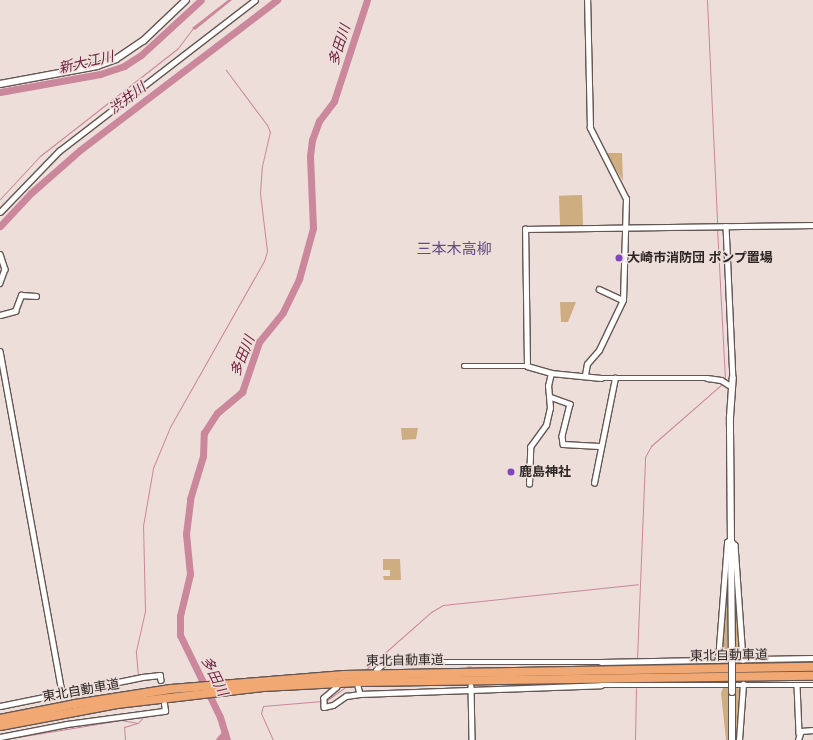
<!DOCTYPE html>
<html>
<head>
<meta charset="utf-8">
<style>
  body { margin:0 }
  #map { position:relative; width:813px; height:740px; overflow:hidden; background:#edded9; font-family:Roboto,"Noto Sans JP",sans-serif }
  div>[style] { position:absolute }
  .green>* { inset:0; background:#cead80; transform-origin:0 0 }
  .water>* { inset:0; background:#cb879b }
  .stream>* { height:1px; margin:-0.5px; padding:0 0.5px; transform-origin:0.5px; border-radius:0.5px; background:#cb879b }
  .river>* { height:7px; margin:-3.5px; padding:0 3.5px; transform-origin:3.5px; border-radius:3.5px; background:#cb879b }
  .street-tunnel>* { height:4.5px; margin-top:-2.25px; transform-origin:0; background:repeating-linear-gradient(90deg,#c6b9b5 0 4.5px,transparent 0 6.5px) }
  .roads { filter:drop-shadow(1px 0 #645753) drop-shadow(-1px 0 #645753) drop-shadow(0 1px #645753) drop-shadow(0 -1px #645753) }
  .street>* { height:4.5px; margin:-2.25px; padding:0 2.25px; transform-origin:2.25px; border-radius:2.25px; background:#fff }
  .secondary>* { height:6px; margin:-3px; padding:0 3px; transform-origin:3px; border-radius:3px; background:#fff }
  .highway>* { height:8px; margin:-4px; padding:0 4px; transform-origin:4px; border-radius:4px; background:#f1a873 }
  .bridges { filter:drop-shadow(1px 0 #645753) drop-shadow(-1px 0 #645753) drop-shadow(0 1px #645753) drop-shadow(0 -1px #645753) }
  .secondary-bridge>* { height:6px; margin:-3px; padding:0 3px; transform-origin:3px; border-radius:3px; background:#fff }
  .dots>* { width:11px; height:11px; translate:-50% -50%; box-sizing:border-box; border:2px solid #edded9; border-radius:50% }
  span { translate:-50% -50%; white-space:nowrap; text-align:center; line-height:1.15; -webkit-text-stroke:3px #edded9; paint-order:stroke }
  .poi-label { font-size:13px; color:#2b2524; font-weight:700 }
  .left { translate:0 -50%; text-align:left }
  .street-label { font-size:13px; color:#2b2524 }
  .water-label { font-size:14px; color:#712041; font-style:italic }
  .quarter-label { font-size:15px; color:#644985 }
</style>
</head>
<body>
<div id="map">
  <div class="green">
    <i style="clip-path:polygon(606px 153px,622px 153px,623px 181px)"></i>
    <i style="left:582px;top:195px;width:31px;height:23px;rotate:88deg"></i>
    <i style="clip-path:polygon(560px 302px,576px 302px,568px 322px,561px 322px)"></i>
    <i style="clip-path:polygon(401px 428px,418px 428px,416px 439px,402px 440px)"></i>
    <i style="clip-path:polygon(728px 548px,730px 658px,723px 656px,720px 652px)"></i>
    <i style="clip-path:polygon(733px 548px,741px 655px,735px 658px)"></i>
    <i style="clip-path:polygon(383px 559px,400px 559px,401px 580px,384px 580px,383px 576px,390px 576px,390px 570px,383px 570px)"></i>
    <i style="clip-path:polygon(730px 687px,729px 740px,726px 740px,721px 693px,723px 688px)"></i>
    <i style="clip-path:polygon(734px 687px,738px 688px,741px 692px,737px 740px,734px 740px)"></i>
  </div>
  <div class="water">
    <i style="clip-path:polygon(228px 0,232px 0,195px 30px,192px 28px)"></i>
  </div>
  <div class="stream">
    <i style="left:707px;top:0;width:224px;rotate:87.4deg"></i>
    <i style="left:0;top:199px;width:59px;rotate:-47.1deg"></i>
    <i style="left:40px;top:156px;width:175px;rotate:-38deg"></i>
    <i style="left:178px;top:48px;width:25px;rotate:-53deg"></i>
    <i style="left:717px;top:227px;width:153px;rotate:87deg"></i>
    <i style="left:637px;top:659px;width:202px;rotate:-87.7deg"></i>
    <i style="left:645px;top:457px;width:13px;rotate:-61deg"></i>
    <i style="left:651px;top:446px;width:94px;rotate:-41.1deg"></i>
    <i style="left:363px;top:672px;width:91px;rotate:-41.4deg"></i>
    <i style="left:431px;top:612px;width:14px;rotate:-30deg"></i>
    <i style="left:443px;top:605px;width:196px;rotate:-6.1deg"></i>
    <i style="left:138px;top:676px;width:25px;rotate:-95deg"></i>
    <i style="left:136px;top:651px;width:41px;rotate:-77.3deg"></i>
    <i style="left:145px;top:611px;width:85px;rotate:-91.3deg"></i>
    <i style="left:143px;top:526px;width:59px;rotate:-80.2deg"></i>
    <i style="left:153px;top:468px;width:44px;rotate:-67.5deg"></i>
    <i style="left:170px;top:427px;width:191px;rotate:-60.5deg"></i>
    <i style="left:264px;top:261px;width:10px;rotate:-73deg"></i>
    <i style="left:267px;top:251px;width:58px;rotate:-96.9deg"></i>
    <i style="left:260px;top:193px;width:27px;rotate:-86deg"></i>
    <i style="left:262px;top:166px;width:35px;rotate:-77deg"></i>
    <i style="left:270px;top:132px;width:8px;rotate:-113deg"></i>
    <i style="left:267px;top:125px;width:69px;rotate:-126.7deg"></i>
    <i style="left:326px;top:701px;width:24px;rotate:-36deg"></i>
    <i style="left:0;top:740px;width:123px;rotate:-9.4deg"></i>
    <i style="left:121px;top:720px;width:17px;rotate:10deg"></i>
    <i style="left:138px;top:723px;width:9px;rotate:-49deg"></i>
    <i style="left:125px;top:740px;width:13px;rotate:-94deg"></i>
    <i style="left:124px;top:727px;width:14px;rotate:-17deg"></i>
    <i style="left:273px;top:740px;width:30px;rotate:-114deg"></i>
    <i style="left:261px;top:713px;width:7px;rotate:-74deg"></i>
    <i style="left:263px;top:706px;width:59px;rotate:-4.8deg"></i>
    <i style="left:635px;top:740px;width:52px;rotate:-88.9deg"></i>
  </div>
  <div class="river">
    <i style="left:0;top:92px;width:102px;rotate:-10.2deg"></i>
    <i style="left:100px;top:74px;width:25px;rotate:-18deg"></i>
    <i style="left:124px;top:66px;width:20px;rotate:-33deg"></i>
    <i style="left:141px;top:55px;width:81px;rotate:-42.5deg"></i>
    <i style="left:0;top:226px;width:45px;rotate:-46.8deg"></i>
    <i style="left:31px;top:193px;width:65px;rotate:-41.3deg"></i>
    <i style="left:80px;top:150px;width:248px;rotate:-37.3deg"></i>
    <i style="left:219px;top:740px;width:9px;rotate:-49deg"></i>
    <i style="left:227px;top:740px;width:24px;rotate:-107deg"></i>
    <i style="left:220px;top:717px;width:91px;rotate:-116deg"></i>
    <i style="left:180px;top:635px;width:19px;rotate:-90deg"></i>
    <i style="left:180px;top:616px;width:43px;rotate:-76.6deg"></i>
    <i style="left:190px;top:574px;width:40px;rotate:-95.7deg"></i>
    <i style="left:186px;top:534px;width:35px;rotate:-83deg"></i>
    <i style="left:190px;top:499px;width:45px;rotate:-73.2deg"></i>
    <i style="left:203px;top:456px;width:23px;rotate:-88deg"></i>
    <i style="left:204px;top:433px;width:24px;rotate:-57deg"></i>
    <i style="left:217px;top:413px;width:33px;rotate:-40deg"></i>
    <i style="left:242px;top:392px;width:53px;rotate:-71.2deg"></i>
    <i style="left:259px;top:342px;width:38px;rotate:-51deg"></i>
    <i style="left:283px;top:312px;width:37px;rotate:-64deg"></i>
    <i style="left:299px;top:279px;width:53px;rotate:-74.6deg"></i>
    <i style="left:313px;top:228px;width:72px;rotate:-92.4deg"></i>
    <i style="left:310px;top:156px;width:16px;rotate:-83deg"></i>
    <i style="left:312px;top:140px;width:20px;rotate:-70deg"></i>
    <i style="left:319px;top:121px;width:25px;rotate:-53deg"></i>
    <i style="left:334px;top:101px;width:106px;rotate:-71.9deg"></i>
  </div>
  <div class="street-tunnel">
    <i style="left:470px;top:666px;width:8px;rotate:90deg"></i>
  </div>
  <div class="roads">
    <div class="street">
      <i style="left:0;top:212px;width:85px;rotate:-46deg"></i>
      <i style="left:59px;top:151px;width:247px;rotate:-37.6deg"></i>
      <i style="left:726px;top:226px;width:152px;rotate:87.4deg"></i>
      <i style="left:0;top:254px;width:16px;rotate:72deg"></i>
      <i style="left:5px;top:269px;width:15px;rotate:110deg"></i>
      <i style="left:599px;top:289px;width:26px;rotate:25deg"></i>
      <i style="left:0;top:315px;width:16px;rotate:-15deg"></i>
      <i style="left:15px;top:311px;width:17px;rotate:-69deg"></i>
      <i style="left:21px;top:295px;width:15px;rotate:4deg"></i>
      <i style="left:0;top:351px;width:347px;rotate:79.7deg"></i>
      <i style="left:464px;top:366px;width:63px"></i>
      <i style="left:527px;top:366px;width:25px;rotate:16deg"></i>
      <i style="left:551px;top:373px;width:50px;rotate:5.7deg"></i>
      <i style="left:601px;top:378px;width:106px"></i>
      <i style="left:707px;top:378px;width:14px;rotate:8deg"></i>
      <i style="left:721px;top:380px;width:13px;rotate:32deg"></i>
      <i style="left:527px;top:366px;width:137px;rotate:-90.8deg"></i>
      <i style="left:525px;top:229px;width:288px;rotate:-0.8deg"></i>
      <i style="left:585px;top:375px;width:11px;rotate:-80deg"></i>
      <i style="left:587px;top:364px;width:18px;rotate:-49deg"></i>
      <i style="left:599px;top:350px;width:55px;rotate:-64.4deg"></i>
      <i style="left:623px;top:300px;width:101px;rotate:-88.3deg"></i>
      <i style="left:626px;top:199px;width:80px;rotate:-116.9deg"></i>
      <i style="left:590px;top:128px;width:128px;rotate:-91.3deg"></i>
      <i style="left:551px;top:397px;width:20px;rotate:20deg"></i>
      <i style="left:570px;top:404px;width:33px;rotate:104deg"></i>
      <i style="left:562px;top:436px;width:8px;rotate:83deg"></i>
      <i style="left:563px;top:444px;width:36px;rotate:3deg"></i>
      <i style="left:594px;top:483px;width:107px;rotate:-78.7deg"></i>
      <i style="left:529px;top:484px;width:37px;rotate:-88deg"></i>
      <i style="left:530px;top:447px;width:27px;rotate:-54deg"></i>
      <i style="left:546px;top:425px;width:17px;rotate:-77deg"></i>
      <i style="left:550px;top:408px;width:22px;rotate:-95deg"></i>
      <i style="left:548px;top:386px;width:13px;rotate:-77deg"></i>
      <i style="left:718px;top:660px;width:118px;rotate:-85.6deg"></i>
      <i style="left:727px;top:542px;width:4px;rotate:-34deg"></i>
      <i style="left:730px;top:540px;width:7px;rotate:45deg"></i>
      <i style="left:735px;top:545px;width:115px;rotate:86deg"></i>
      <i style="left:376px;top:670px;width:12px;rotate:-42deg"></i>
      <i style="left:385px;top:662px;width:216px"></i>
      <i style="left:601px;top:662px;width:212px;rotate:-1.1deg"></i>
      <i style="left:797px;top:685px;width:48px;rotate:87.6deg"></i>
      <i style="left:358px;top:686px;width:8px;rotate:76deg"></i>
      <i style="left:360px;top:694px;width:241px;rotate:-2.1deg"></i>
      <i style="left:601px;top:685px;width:212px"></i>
      <i style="left:471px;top:686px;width:54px;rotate:88.9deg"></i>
      <i style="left:337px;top:687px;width:17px;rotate:140deg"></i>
      <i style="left:324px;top:698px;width:9px;rotate:90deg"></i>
      <i style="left:324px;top:707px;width:9px;rotate:-13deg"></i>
      <i style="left:333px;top:705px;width:16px;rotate:-35deg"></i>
      <i style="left:346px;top:696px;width:14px;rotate:-8deg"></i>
      <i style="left:0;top:706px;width:145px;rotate:-11.5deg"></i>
      <i style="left:142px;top:677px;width:18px;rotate:-6deg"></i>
      <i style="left:160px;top:675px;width:5px;rotate:79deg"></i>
      <i style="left:0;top:737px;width:68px;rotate:-11deg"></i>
      <i style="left:67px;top:724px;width:99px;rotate:-7.6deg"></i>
      <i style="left:165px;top:711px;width:7px;rotate:-98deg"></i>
      <i style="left:739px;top:740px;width:56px;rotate:-85.9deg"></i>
      <i style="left:798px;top:740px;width:9px;rotate:-72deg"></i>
      <i style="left:801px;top:731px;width:12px;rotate:-5deg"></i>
    </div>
    <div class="secondary">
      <i style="left:0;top:84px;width:99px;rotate:-10.5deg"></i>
      <i style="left:97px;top:66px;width:20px;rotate:-20deg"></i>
      <i style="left:116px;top:59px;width:32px;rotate:-34deg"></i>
      <i style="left:143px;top:41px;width:59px;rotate:-43.6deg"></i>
      <i style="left:732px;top:659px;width:242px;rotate:-90.5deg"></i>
      <i style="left:730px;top:417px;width:39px;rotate:-86deg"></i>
      <i style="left:732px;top:692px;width:48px;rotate:90deg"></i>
    </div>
    <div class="highway">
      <i style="left:0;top:719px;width:76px;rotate:-11.3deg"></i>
      <i style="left:75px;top:704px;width:97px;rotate:-8.9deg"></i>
      <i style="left:171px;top:689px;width:174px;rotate:-4.6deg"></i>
      <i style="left:344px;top:675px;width:469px;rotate:-1deg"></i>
      <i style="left:0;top:726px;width:119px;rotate:-10.6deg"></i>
      <i style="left:117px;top:704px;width:147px;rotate:-6.6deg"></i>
      <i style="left:263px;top:687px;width:96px;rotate:-3deg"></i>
      <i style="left:359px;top:682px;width:454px;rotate:-0.8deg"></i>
    </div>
  </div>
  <div class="bridges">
    <div class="secondary-bridge">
      <i style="left:732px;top:692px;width:33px;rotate:-90deg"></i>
    </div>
  </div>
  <div class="dots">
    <i style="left:619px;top:258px;background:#7f46bc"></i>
    <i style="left:511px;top:472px;background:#7f46bc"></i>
  </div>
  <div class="poi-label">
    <span class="left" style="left:627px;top:258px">大崎市消防団 ポンプ置場</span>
    <span class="left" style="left:519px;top:472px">鹿島神社</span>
  </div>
  <div class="street-label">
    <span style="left:729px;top:656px;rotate:-1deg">東北自動車道</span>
    <span style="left:405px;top:661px;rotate:-1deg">東北自動車道</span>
    <span style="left:81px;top:691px;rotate:-10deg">東北自動車道</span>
  </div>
  <div class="water-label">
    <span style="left:339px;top:45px;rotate:-72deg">多田川</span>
    <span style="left:86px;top:62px;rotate:-13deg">新大江川</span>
    <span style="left:127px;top:98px;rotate:-37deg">渋井川</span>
    <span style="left:242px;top:356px;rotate:-68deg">多田川</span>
    <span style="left:215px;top:676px;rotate:64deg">多田川</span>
  </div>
  <div class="quarter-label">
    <span style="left:454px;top:250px">三本木高柳</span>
  </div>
</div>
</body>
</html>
